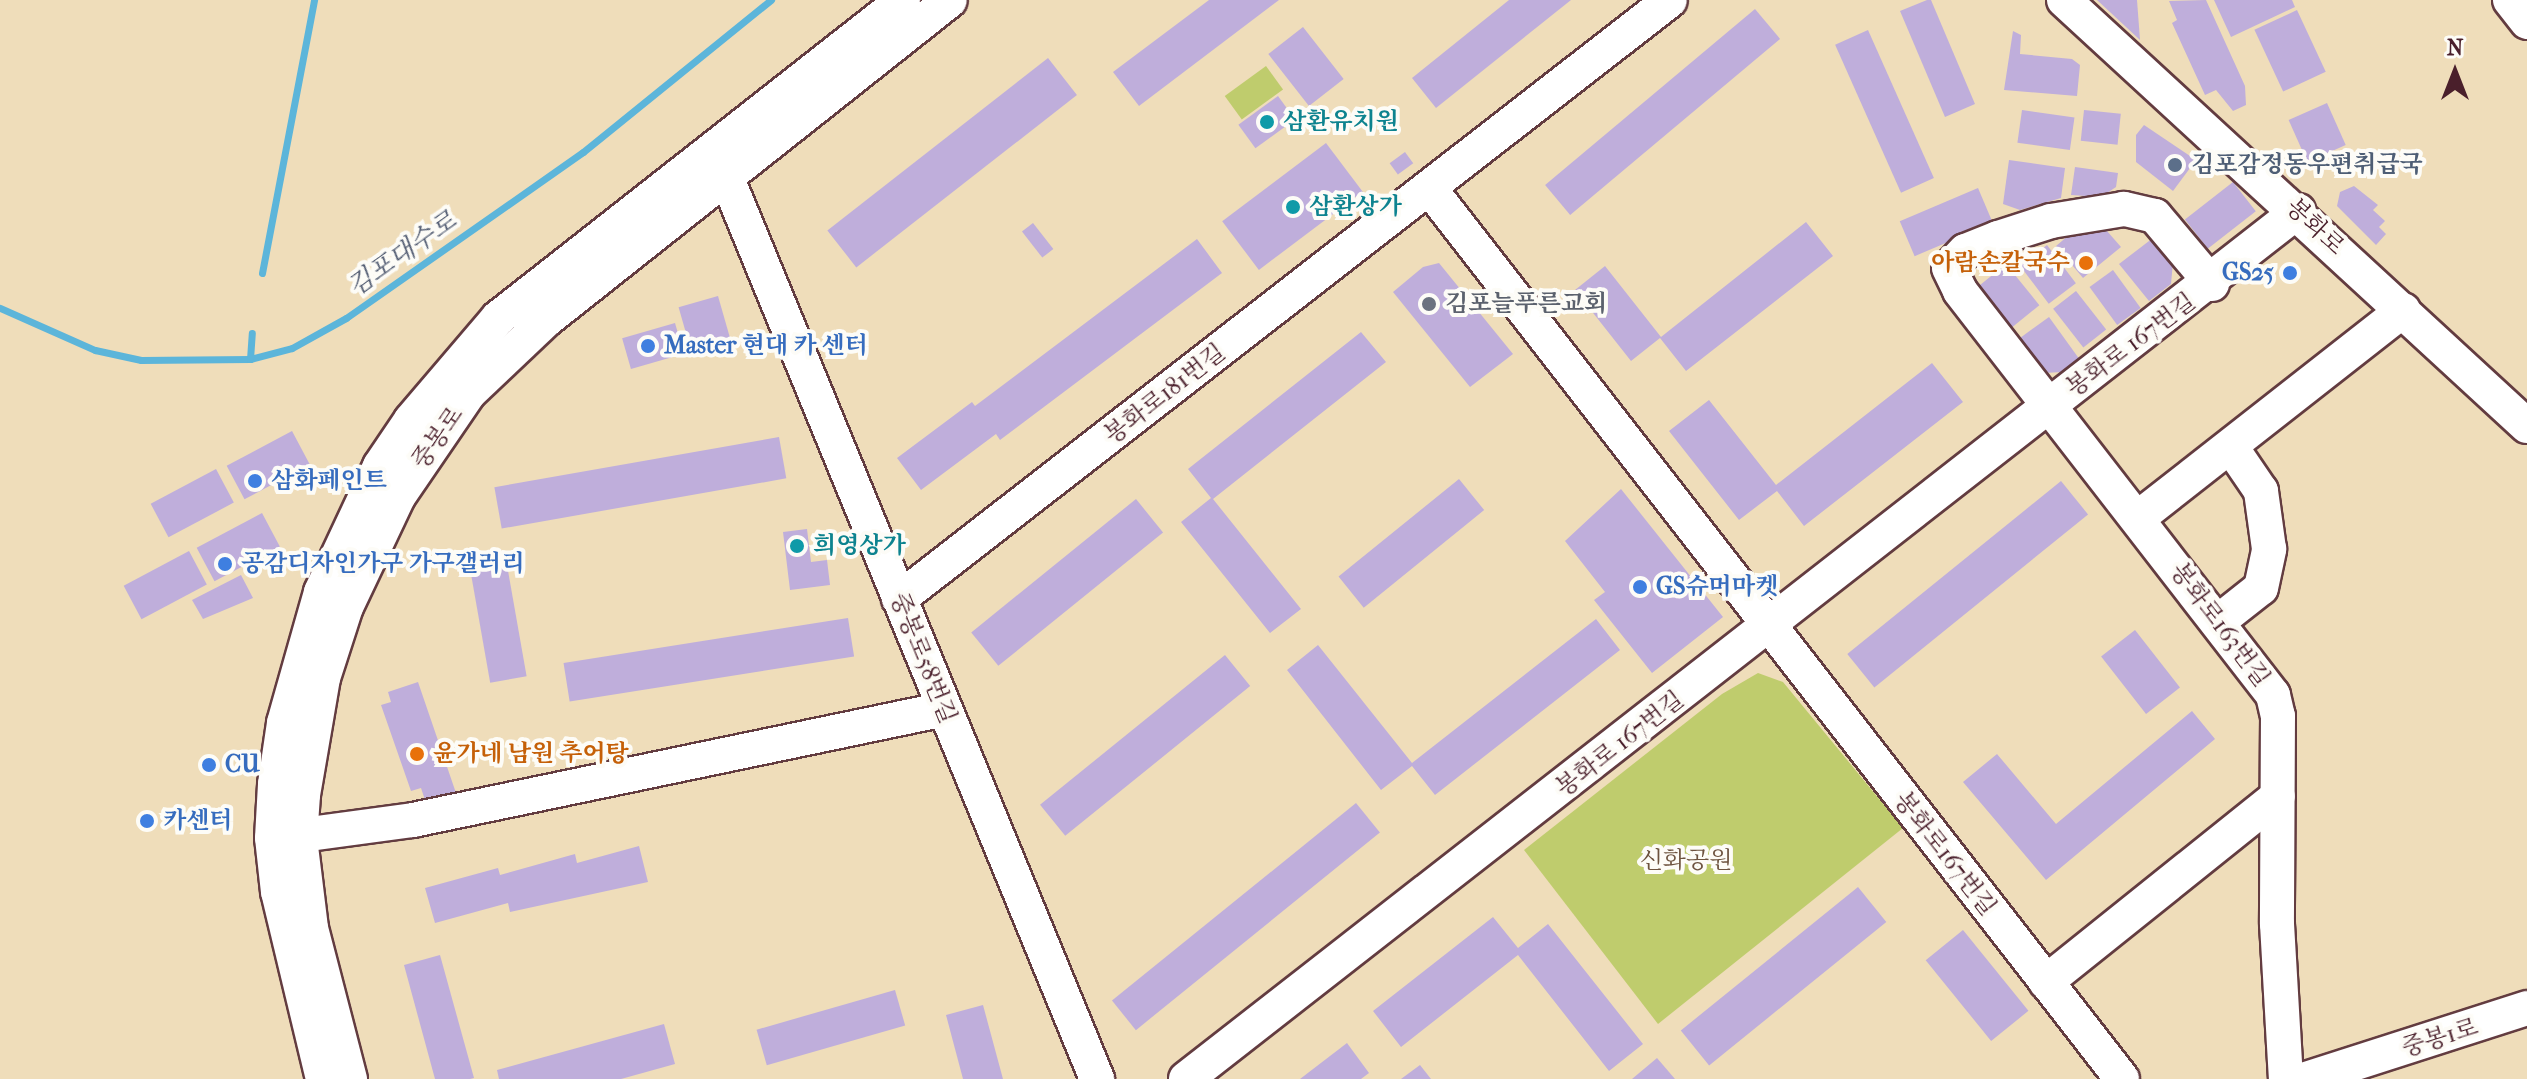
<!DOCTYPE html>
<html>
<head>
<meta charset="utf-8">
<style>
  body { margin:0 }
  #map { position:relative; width:2527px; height:1079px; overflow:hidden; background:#efddba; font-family:"IM FELL French Canon","Noto Serif KR",serif }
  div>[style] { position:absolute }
  .green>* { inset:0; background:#bfcc6d; transform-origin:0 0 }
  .stream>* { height:7px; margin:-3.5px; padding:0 3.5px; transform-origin:3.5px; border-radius:3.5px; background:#5cb5da }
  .building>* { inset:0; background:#bfaedb; transform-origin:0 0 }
  .roads { filter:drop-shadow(2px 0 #633c40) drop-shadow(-2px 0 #633c40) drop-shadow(0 2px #633c40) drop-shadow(0 -2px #633c40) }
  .minor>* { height:34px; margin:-17px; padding:0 17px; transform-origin:17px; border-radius:17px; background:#fff }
  .dots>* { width:22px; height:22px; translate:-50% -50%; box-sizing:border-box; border:4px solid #fdfcf7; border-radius:50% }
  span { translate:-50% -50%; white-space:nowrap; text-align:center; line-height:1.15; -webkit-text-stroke:8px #fdfcf7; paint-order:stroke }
  .culture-label { font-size:24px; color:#0d838f; font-weight:700 }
  .left { translate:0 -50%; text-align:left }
  .service-label { font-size:24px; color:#4e5e75; font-weight:700 }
  .street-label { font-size:24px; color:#4a1f2b }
  .food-label { font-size:24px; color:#c56008; font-weight:700 }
  .right { translate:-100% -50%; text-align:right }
  .shop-label { font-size:24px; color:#366cbe; font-weight:700 }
  .worship-label { font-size:24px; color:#5b616d; font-weight:700 }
  .park-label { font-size:24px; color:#6d533f }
  .water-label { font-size:26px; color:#515b71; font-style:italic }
  .north { position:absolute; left:2415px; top:32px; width:80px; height:80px; -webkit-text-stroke:6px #fdfcf7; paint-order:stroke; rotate:0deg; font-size:22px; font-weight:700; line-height:32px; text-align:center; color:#4a1f2b }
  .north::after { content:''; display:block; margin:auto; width:28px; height:36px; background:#4a1f2b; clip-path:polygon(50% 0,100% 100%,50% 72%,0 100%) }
</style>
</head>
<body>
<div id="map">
  <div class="green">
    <i style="left:1266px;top:66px;width:29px;height:51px;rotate:54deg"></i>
    <i style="clip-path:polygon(1758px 673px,1783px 682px,1903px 828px,1658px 1024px,1524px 850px,1722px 694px)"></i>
  </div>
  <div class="stream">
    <i style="left:262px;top:273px;width:278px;rotate:-79.2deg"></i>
    <i style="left:0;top:308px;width:104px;rotate:23.9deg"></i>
    <i style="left:95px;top:350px;width:47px;rotate:12.3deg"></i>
    <i style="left:141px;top:360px;width:109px;rotate:-0.5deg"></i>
    <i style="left:250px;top:359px;width:43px;rotate:-14.7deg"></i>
    <i style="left:292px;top:348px;width:62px;rotate:-29.1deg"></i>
    <i style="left:346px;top:318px;width:289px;rotate:-35deg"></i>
    <i style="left:583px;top:152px;width:242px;rotate:-39deg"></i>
    <i style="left:250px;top:359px;width:26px;rotate:-86deg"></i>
  </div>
  <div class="building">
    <i style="clip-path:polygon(1209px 0,1279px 0,1139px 106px,1113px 72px)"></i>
    <i style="clip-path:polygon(1509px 0,1571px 0,1436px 108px,1412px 78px)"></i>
    <i style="clip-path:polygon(1927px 0,1931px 0,1975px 104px,1945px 117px,1900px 11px)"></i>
    <i style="clip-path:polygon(2097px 0,2137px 0,2140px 40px)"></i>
    <i style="clip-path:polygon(2206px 0,2245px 86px,2246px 105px,2233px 111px,2216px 90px,2205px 95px,2172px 23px,2177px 20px,2169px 1px)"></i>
    <i style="clip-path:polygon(2214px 0,2292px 0,2295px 7px,2231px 37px)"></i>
    <i style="left:1755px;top:9px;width:39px;height:274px;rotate:50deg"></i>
    <i style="left:2297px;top:10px;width:68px;height:47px;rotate:65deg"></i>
    <i style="left:1303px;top:27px;width:66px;height:44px;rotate:52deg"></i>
    <i style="left:1868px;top:30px;width:162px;height:36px;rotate:66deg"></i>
    <i style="clip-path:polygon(2013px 31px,2021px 35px,2020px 54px,2072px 59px,2080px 65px,2077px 96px,2004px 90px)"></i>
    <i style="left:1048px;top:58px;width:47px;height:280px;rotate:52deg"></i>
    <i style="left:1278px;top:96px;width:29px;height:49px;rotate:54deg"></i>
    <i style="left:2327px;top:103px;width:46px;height:42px;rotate:66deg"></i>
    <i style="left:2022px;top:110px;width:53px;height:33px;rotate:8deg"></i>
    <i style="left:2084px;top:110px;width:37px;height:31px;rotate:6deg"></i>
    <i style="clip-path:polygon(2144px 125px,2196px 160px,2173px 191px,2136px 162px,2136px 135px)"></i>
    <i style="left:1326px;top:143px;width:61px;height:130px;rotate:53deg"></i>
    <i style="left:1405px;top:152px;width:14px;height:19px;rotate:54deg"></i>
    <i style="clip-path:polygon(2009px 160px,2065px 168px,2061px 198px,2020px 210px,2003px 204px)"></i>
    <i style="clip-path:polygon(2075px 167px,2118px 173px,2116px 187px,2101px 197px,2071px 195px)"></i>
    <i style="left:2233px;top:182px;width:37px;height:61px;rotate:52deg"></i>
    <i style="clip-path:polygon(2354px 186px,2378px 205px,2373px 210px,2385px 221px,2379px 227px,2386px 234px,2376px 245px,2337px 206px,2340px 192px)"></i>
    <i style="left:1978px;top:188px;width:38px;height:85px;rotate:67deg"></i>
    <i style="clip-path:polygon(1806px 222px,1833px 256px,1686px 371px,1660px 338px,1631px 361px,1575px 290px,1605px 266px,1661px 337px)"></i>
    <i style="left:1033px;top:223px;width:33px;height:14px;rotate:52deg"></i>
    <i style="clip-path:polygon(2100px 223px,2121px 247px,2083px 278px,2056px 246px,2081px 225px,2088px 233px)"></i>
    <i style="clip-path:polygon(2153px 238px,2173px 262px,2171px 284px,2149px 301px,2119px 264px)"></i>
    <i style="clip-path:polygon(1197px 239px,1222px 273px,1000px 440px,996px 434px,921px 490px,897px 458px,972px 402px,975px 406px)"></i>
    <i style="left:2047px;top:245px;width:48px;height:34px;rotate:53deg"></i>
    <i style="clip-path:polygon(1439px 263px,1513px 354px,1470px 387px,1393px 292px,1423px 267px)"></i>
    <i style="left:2006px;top:264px;width:53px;height:35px;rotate:51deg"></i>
    <i style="left:2113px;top:270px;width:47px;height:29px;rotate:54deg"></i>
    <i style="left:2076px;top:291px;width:49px;height:29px;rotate:52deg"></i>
    <i style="left:718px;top:296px;width:47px;height:41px;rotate:74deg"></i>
    <i style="clip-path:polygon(2049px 317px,2080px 360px,2062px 372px,2044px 373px,2020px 338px)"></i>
    <i style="left:675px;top:323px;width:32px;height:55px;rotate:74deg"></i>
    <i style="clip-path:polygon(1361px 332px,1386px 362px,1213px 499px,1301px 609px,1270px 633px,1181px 522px,1211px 498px,1188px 469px)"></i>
    <i style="clip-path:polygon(1932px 363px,1963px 402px,1804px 526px,1777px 491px,1739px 520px,1669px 431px,1709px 400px,1776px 485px)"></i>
    <i style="left:292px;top:431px;width:38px;height:74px;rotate:62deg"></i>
    <i style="left:779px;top:437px;width:42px;height:289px;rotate:80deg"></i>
    <i style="left:216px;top:469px;width:38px;height:74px;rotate:62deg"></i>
    <i style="left:1459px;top:479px;width:40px;height:155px;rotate:51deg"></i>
    <i style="left:2061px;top:481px;width:43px;height:275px;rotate:51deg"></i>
    <i style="clip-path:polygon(1621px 489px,1723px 617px,1652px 673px,1594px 600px,1605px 592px,1565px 541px)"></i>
    <i style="left:1136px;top:499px;width:43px;height:212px;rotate:51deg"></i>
    <i style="left:262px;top:513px;width:38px;height:74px;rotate:62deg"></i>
    <i style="clip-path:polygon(807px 529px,811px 562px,827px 560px,830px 585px,790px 590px,783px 532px)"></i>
    <i style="left:189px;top:551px;width:38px;height:74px;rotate:62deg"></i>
    <i style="left:507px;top:565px;width:113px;height:37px;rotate:80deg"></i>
    <i style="clip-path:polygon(241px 575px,253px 598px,203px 619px,192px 600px)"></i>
    <i style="left:848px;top:618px;width:39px;height:288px;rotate:81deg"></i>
    <i style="clip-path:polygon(1596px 619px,1620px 650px,1435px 795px,1412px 766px,1381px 790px,1287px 670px,1318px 645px,1412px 763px)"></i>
    <i style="left:2135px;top:630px;width:73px;height:43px;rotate:52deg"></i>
    <i style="left:1225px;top:655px;width:40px;height:238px;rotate:51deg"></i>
    <i style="clip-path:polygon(418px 682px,456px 793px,426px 803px,421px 788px,411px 791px,381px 705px,391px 702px,388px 692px)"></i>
    <i style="clip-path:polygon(2192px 711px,2215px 739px,2046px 880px,1963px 782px,1997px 754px,2056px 824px)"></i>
    <i style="left:1356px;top:803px;width:38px;height:314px;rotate:51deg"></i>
    <i style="clip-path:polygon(639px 846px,648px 882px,510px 912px,508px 903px,435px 923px,425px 888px,498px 868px,500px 875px,575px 854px,577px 863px)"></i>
    <i style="left:1858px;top:887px;width:45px;height:228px;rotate:51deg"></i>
    <i style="clip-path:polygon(1493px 917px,1518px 948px,1548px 924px,1643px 1044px,1609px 1071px,1518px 955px,1401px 1047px,1373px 1011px)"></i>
    <i style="left:1963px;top:930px;width:104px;height:48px;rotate:51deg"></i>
    <i style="clip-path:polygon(440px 955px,474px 1078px,470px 1079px,435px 1079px,404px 965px)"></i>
    <i style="left:895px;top:990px;width:37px;height:144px;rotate:74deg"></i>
    <i style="clip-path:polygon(983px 1005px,1003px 1079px,963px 1079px,946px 1015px)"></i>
    <i style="clip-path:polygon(664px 1024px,675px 1064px,621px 1079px,499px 1079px,497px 1070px)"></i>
    <i style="clip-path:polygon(1347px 1043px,1369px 1073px,1361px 1079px,1300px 1079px)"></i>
    <i style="clip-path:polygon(1657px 1058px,1675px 1079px,1632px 1079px)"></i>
    <i style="clip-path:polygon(1420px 1065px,1431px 1079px,1401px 1079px)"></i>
  </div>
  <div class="roads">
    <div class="minor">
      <i style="left:2064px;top:0;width:629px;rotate:42.62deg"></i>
      <i style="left:2510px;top:0;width:28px;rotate:52deg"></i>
      <i style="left:719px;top:159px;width:995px;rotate:67.66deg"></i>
      <i style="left:1430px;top:189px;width:1127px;rotate:52.13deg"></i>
      <i style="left:2212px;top:284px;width:89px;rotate:-130deg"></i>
      <i style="left:2155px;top:216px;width:32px;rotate:-167deg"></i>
      <i style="left:2124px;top:209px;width:74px;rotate:170.7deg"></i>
      <i style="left:2051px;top:221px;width:56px;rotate:162.2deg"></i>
      <i style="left:1998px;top:238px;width:35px;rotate:158deg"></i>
      <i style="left:1965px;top:251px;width:23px;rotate:133deg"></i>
      <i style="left:1949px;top:268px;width:25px;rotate:64deg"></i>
      <i style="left:1960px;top:291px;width:511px;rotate:52.23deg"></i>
      <i style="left:2273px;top:695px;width:22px;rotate:77deg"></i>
      <i style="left:2278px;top:716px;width:208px;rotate:90.3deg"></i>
      <i style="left:2277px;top:924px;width:155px;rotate:86.7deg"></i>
      <i style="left:2138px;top:518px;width:337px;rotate:-38.1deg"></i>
      <i style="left:899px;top:599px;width:976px;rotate:-37.84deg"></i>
      <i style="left:2219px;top:621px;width:53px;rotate:-38.2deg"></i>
      <i style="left:2261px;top:588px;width:40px;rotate:-78deg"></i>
      <i style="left:2269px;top:549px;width:59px;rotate:-97.9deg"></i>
      <i style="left:2261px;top:491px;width:53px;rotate:-124.3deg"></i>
      <i style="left:280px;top:838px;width:134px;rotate:-7.7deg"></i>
      <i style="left:413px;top:820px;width:543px;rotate:-11.79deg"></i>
      <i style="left:2046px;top:982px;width:297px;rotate:-38.7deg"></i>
      <i style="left:323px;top:1079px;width:192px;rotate:-103.5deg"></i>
      <i style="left:278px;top:892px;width:54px;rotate:-96.3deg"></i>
      <i style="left:272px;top:838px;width:54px;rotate:-86.8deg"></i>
      <i style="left:275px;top:784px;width:62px;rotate:-81.6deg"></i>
      <i style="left:284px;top:723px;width:136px;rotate:-74.2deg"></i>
      <i style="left:321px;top:592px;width:139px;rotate:-64.9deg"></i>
      <i style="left:380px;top:466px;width:55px;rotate:-56deg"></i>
      <i style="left:411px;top:420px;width:134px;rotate:-49.5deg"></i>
      <i style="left:498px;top:318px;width:515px;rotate:-38.14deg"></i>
      <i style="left:350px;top:1079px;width:156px;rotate:-104.5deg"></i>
      <i style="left:311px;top:928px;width:91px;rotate:-97deg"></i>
      <i style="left:300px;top:838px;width:43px;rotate:-86deg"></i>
      <i style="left:303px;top:795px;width:119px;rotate:-80.3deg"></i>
      <i style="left:323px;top:678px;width:75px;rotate:-72.1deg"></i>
      <i style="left:346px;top:607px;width:122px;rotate:-64.7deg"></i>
      <i style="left:398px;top:497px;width:126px;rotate:-55.7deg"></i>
      <i style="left:469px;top:393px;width:106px;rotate:-43.5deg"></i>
      <i style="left:546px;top:320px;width:515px;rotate:-38.38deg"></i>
      <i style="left:1186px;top:1079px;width:1411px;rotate:-37.97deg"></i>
      <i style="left:2306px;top:1079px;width:232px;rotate:-17.8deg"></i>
    </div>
  </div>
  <div class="dots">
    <i style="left:1267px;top:122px;background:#0f9aa8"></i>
    <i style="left:2175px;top:165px;background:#5c6f8a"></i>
    <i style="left:1293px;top:207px;background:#0f9aa8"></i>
    <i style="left:2086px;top:263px;background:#e8710a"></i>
    <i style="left:2290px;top:273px;background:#3f7fe0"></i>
    <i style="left:1429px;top:304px;background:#6b7280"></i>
    <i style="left:648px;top:346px;background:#3f7fe0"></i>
    <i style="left:255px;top:481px;background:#3f7fe0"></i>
    <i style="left:797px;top:546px;background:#0f9aa8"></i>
    <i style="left:225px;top:564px;background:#3f7fe0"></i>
    <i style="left:1640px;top:587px;background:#3f7fe0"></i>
    <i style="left:417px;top:754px;background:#e8710a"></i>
    <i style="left:209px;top:765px;background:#3f7fe0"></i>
    <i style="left:147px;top:821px;background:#3f7fe0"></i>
  </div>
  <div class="culture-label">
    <span class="left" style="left:1283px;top:122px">삼환유치원</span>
    <span class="left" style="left:1309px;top:207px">삼환상가</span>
    <span class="left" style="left:813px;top:546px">희영상가</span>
  </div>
  <div class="service-label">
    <span class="left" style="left:2191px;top:165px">김포감정동우편취급국</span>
  </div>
  <div class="street-label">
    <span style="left:2315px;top:227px;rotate:43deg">봉화로</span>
    <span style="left:2131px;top:345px;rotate:-37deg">봉화로 167번길</span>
    <span style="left:1165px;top:394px;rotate:-38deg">봉화로181번길</span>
    <span style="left:438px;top:438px;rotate:-55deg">중봉로</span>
    <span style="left:2220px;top:625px;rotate:53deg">봉화로163번길</span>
    <span style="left:923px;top:658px;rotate:68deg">중봉로58번길</span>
    <span style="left:1620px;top:744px;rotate:-38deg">봉화로 167번길</span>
    <span style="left:1945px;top:854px;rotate:52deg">봉화로167번길</span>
    <span style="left:2440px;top:1038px;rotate:-17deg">중봉1로</span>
  </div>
  <div class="food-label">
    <span class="right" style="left:2070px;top:263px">아람손칼국수</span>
    <span class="left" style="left:433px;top:754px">윤가네 남원 추어탕</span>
  </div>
  <div class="shop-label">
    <span class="right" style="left:2274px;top:273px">GS25</span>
    <span class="left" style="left:664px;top:346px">Master 현대 카 센터</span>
    <span class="left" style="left:271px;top:481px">삼화페인트</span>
    <span class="left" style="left:241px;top:564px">공감디자인가구 가구갤러리</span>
    <span class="left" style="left:1656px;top:587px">GS슈머마켓</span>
    <span class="left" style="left:225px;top:765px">CU</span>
    <span class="left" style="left:163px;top:821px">카센터</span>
  </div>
  <div class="worship-label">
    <span class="left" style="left:1445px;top:304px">김포늘푸른교회</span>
  </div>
  <div class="park-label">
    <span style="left:1686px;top:861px">신화공원</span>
  </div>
  <div class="water-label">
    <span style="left:402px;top:254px;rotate:-35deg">김포대수로</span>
  </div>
  <div class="north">N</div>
</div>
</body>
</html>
